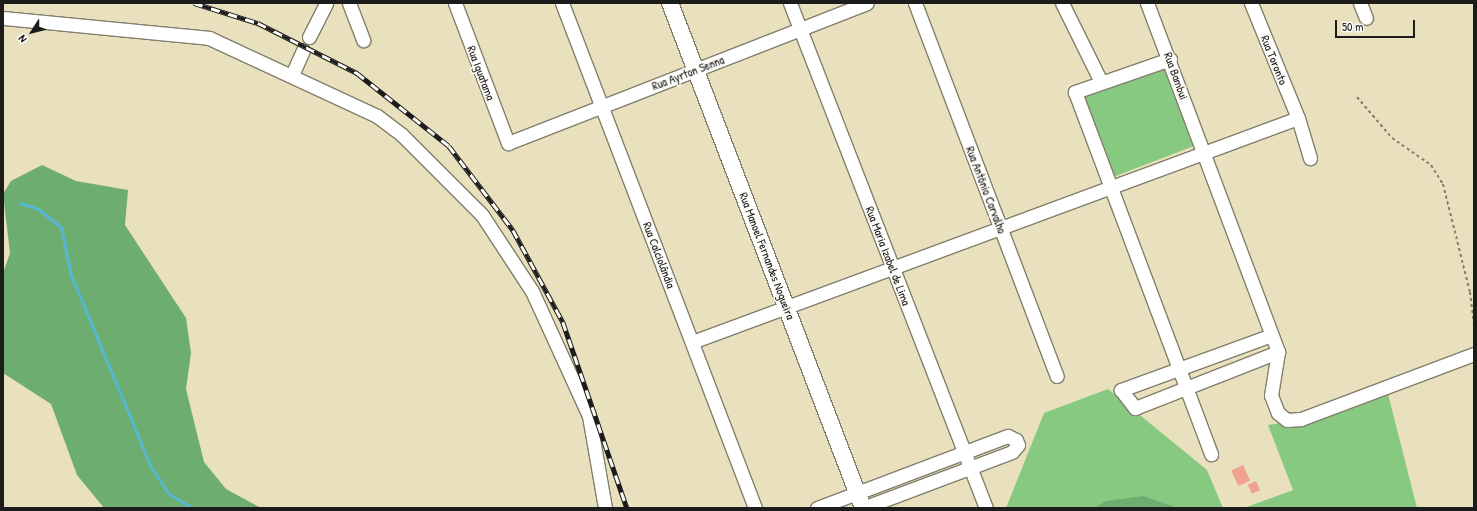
<!DOCTYPE html>
<html>
<head>
<meta charset="utf-8">
<style>
  body { margin:0 }
  #map { position:relative; width:1477px; height:511px; overflow:hidden; background:#e9e1bd; font-family:"Patrick Hand",sans-serif }
  div>[style] { position:absolute }
  .green>* { inset:0; background:#88c982; transform-origin:0 0 }
  .forest>* { inset:0; background:#6ead70 }
  .stream>* { height:3px; margin:-1.5px; padding:0 1.5px; transform-origin:1.5px; border-radius:1.5px; background:#55b7d4 }
  .building>* { inset:0; background:#f1a28f; transform-origin:0 0 }
  .path>* { height:2px; margin-top:-1px; transform-origin:0; background:repeating-linear-gradient(90deg,#827e6c 0 3px,transparent 0 6px) }
  .roads { filter:drop-shadow(1px 0 #827e6c) drop-shadow(-1px 0 #827e6c) drop-shadow(0 1px #827e6c) drop-shadow(0 -1px #827e6c) }
  .minor>* { height:13px; margin:-6.5px; padding:0 6.5px; transform-origin:6.5px; border-radius:6.5px; background:#fff }
  .tertiary>* { height:16px; margin:-8px; padding:0 8px; transform-origin:8px; border-radius:8px; background:#fff }
  .rail>* { height:4.5px; margin-top:-2.25px; transform-origin:0; background:repeating-linear-gradient(90deg,#fdfcf7 0 9px,#1c1c1c 0 18px); box-sizing:border-box; border-block:1px solid #1c1c1c }
  span { translate:-50% -50%; white-space:nowrap; text-align:center; line-height:1.15; -webkit-text-stroke:3.5px #fdfcf7; paint-order:stroke }
  .street-label { font-size:12px; color:#1c1c1c }
  .frame { position:absolute; inset:0; border:4px solid #1c1c1c; pointer-events:none }
  .north { position:absolute; left:12px; top:12px; width:40px; height:40px; -webkit-text-stroke:3px #fdfcf7; paint-order:stroke; rotate:234deg; font-size:11px; font-weight:700; line-height:16px; text-align:center; color:#1c1c1c }
  .north::after { content:''; display:block; margin:auto; width:14px; height:18px; background:#1c1c1c; clip-path:polygon(50% 0,100% 100%,50% 72%,0 100%) }
  .scale { position:absolute; left:1335px; top:20px; width:80px; height:18px; box-sizing:border-box; border:2px solid #1c1c1c; border-top:0; padding-left:5px; font-size:12px; line-height:14px; white-space:nowrap; color:#1c1c1c; -webkit-text-stroke:3px #fdfcf7; paint-order:stroke }
</style>
</head>
<body>
<div id="map">
  <div class="green">
    <i style="left:1168px;top:65px;width:85px;height:92px;rotate:69deg"></i>
    <i style="clip-path:polygon(1108px 389px,1207px 470px,1223px 508px,1006px 508px,1044px 413px)"></i>
    <i style="clip-path:polygon(1388px 394px,1417px 508px,1244px 508px,1293px 490px,1268px 425px,1306px 419px)"></i>
  </div>
  <div class="forest">
    <i style="clip-path:polygon(42px 165px,76px 181px,128px 190px,125px 225px,186px 318px,191px 353px,186px 389px,204px 462px,226px 489px,261px 508px,104px 508px,77px 475px,51px 404px,3px 373px,3px 273px,10px 253px,3px 194px,11px 181px)"></i>
    <i style="clip-path:polygon(1143px 496px,1178px 508px,1095px 508px,1106px 501px)"></i>
  </div>
  <div class="stream">
    <i style="left:20px;top:203px;width:19px;rotate:18deg"></i>
    <i style="left:38px;top:209px;width:29px;rotate:38deg"></i>
    <i style="left:61px;top:227px;width:49px;rotate:78.2deg"></i>
    <i style="left:71px;top:275px;width:208px;rotate:67.4deg"></i>
    <i style="left:151px;top:467px;width:31px;rotate:57deg"></i>
    <i style="left:168px;top:493px;width:28px;rotate:32deg"></i>
  </div>
  <div class="building">
    <i style="left:1243px;top:465px;width:17px;height:13px;rotate:65deg"></i>
    <i style="left:1256px;top:481px;width:10px;height:9px;rotate:66deg"></i>
  </div>
  <div class="path">
    <i style="left:1357px;top:97px;width:54px;rotate:49.5deg"></i>
    <i style="left:1392px;top:138px;width:47px;rotate:34.7deg"></i>
    <i style="left:1431px;top:165px;width:22px;rotate:58deg"></i>
    <i style="left:1443px;top:184px;width:111px;rotate:76deg"></i>
    <i style="left:1470px;top:292px;width:33px;rotate:83deg"></i>
  </div>
  <div class="roads">
    <div class="minor">
      <i style="left:349px;top:3px;width:40px;rotate:69deg"></i>
      <i style="left:455px;top:3px;width:150px;rotate:69.3deg"></i>
      <i style="left:508px;top:143px;width:385px;rotate:-21.3deg"></i>
      <i style="left:562px;top:3px;width:541px;rotate:69.08deg"></i>
      <i style="left:790px;top:3px;width:542px;rotate:68.79deg"></i>
      <i style="left:915px;top:3px;width:399px;rotate:69.2deg"></i>
      <i style="left:1062px;top:3px;width:88px;rotate:63.7deg"></i>
      <i style="left:1147px;top:3px;width:373px;rotate:69.4deg"></i>
      <i style="left:1278px;top:352px;width:44px;rotate:99.2deg"></i>
      <i style="left:1271px;top:395px;width:19px;rotate:69deg"></i>
      <i style="left:1278px;top:413px;width:11px;rotate:38deg"></i>
      <i style="left:1287px;top:420px;width:14px;rotate:-4deg"></i>
      <i style="left:1301px;top:419px;width:185px;rotate:-20.6deg"></i>
      <i style="left:1251px;top:3px;width:124px;rotate:67.8deg"></i>
      <i style="left:1360px;top:3px;width:16px;rotate:68deg"></i>
      <i style="left:3px;top:18px;width:207px;rotate:5.5deg"></i>
      <i style="left:209px;top:38px;width:185px;rotate:24.9deg"></i>
      <i style="left:377px;top:116px;width:31px;rotate:37deg"></i>
      <i style="left:402px;top:135px;width:113px;rotate:45deg"></i>
      <i style="left:482px;top:215px;width:91px;rotate:56.7deg"></i>
      <i style="left:532px;top:291px;width:137px;rotate:65.5deg"></i>
      <i style="left:589px;top:416px;width:93px;rotate:80.1deg"></i>
      <i style="left:309px;top:37px;width:38px;rotate:-63deg"></i>
      <i style="left:1170px;top:59px;width:101px;rotate:160.8deg"></i>
      <i style="left:1075px;top:92px;width:387px;rotate:69.4deg"></i>
      <i style="left:292px;top:75px;width:27px;rotate:-66deg"></i>
      <i style="left:1269px;top:336px;width:158px;rotate:160deg"></i>
      <i style="left:1121px;top:390px;width:23px;rotate:52deg"></i>
      <i style="left:1135px;top:408px;width:154px;rotate:-21.4deg"></i>
      <i style="left:692px;top:342px;width:646px;rotate:-20.29deg"></i>
      <i style="left:1298px;top:118px;width:42px;rotate:73.3deg"></i>
      <i style="left:817px;top:508px;width:204px;rotate:-20.7deg"></i>
      <i style="left:1008px;top:436px;width:9px;rotate:27deg"></i>
      <i style="left:1016px;top:440px;width:5px;rotate:68deg"></i>
      <i style="left:1018px;top:445px;width:9px;rotate:131deg"></i>
      <i style="left:1012px;top:452px;width:159px;rotate:159.4deg"></i>
    </div>
    <div class="tertiary">
      <i style="left:670px;top:3px;width:541px;rotate:69.08deg"></i>
    </div>
  </div>
  <div class="rail">
    <i style="left:194px;top:3px;width:67px;rotate:17.4deg"></i>
    <i style="left:258px;top:23px;width:111px;rotate:26.8deg"></i>
    <i style="left:357px;top:73px;width:117px;rotate:38.4deg"></i>
    <i style="left:449px;top:146px;width:106px;rotate:52.7deg"></i>
    <i style="left:513px;top:230px;width:105px;rotate:61.5deg"></i>
    <i style="left:563px;top:322px;width:197px;rotate:71deg"></i>
  </div>
  <div class="street-label">
    <span style="left:1274px;top:60px;rotate:68deg">Rua Toronto</span>
    <span style="left:481px;top:73px;rotate:69deg">Rua Iguatama</span>
    <span style="left:688px;top:73px;rotate:-21deg">Rua Ayrton Senna</span>
    <span style="left:1176px;top:76px;rotate:70deg">Rua Bambui</span>
    <span style="left:986px;top:190px;rotate:69deg">Rua Antônio Carvalho</span>
    <span style="left:659px;top:255px;rotate:69deg">Rua Calciolândia</span>
    <span style="left:767px;top:256px;rotate:69deg">Rua Manoel Fernandes Nogueira</span>
    <span style="left:888px;top:256px;rotate:69deg">Rua Maria Izabel de Lima</span>
  </div>
  <div class="frame"></div>
  <div class="north">N</div>
  <div class="scale">50 m</div>
</div>
</body>
</html>
